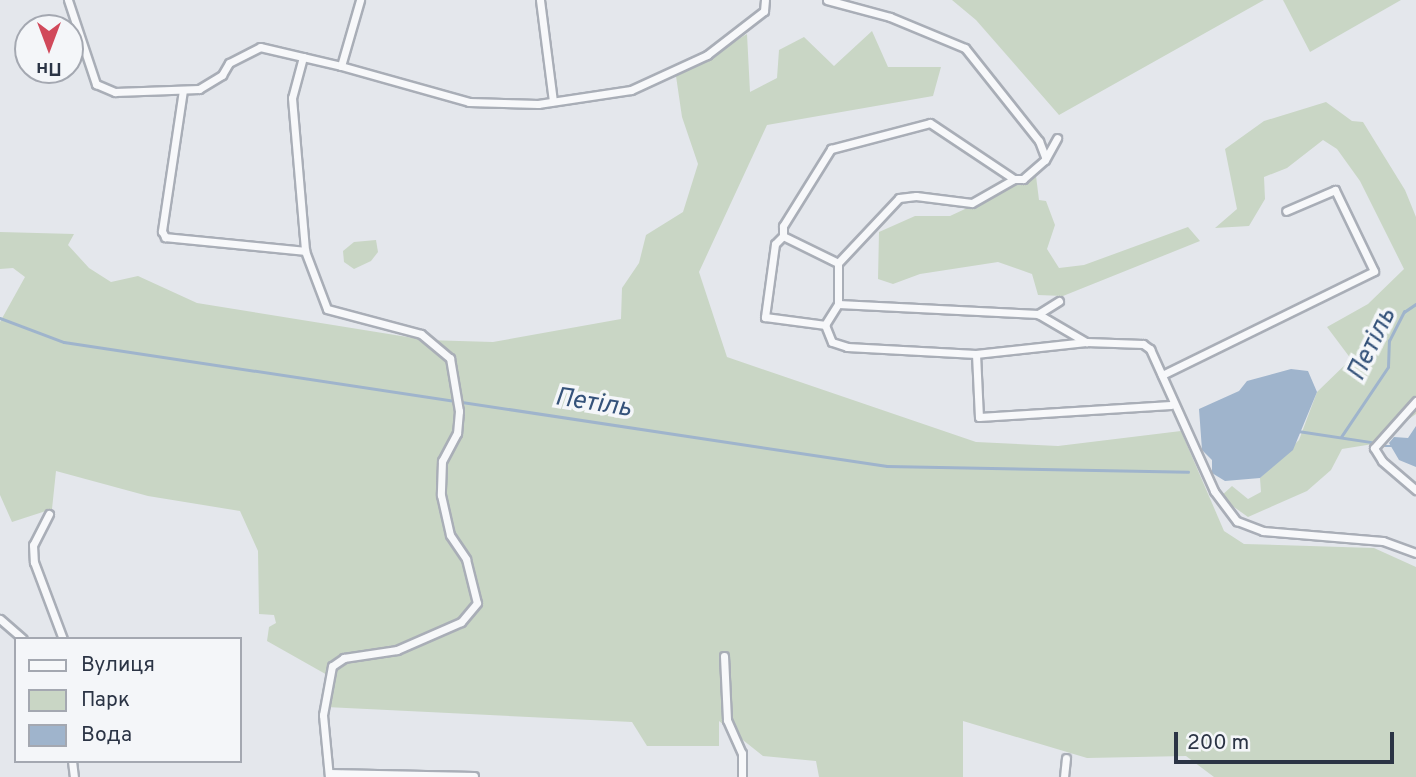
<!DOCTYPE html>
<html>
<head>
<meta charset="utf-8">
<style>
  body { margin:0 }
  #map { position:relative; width:1416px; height:777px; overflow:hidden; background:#e4e7ec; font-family:Overpass,sans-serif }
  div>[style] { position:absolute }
  .green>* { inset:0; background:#c9d6c5 }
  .water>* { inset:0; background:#9fb4cc }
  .stream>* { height:2.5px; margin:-1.25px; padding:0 1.25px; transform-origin:1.25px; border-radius:1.25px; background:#9fb4cc }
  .roads { filter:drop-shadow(2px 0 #a9aeb7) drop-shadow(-2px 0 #a9aeb7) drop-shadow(0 2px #a9aeb7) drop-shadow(0 -2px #a9aeb7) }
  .minor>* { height:7px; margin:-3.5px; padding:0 3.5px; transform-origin:3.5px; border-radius:3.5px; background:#f7f8fa }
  span { translate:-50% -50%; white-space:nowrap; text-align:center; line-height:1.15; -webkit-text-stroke:7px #f4f6f9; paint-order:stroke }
  .water-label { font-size:26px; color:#34527a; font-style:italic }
  .legend { position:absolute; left:14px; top:637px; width:228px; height:126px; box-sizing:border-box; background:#f4f6f9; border:2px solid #a4a8b1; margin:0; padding:9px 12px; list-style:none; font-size:21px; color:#2b3445 }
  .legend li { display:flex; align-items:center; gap:14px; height:35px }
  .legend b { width:35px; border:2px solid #a4a8b1 }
  .north { position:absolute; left:14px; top:14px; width:70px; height:70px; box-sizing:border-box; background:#f4f6f9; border:2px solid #a4a8b1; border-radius:50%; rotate:180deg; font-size:19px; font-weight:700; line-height:28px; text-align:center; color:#2b3445 }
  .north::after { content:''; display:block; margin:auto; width:24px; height:32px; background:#d1495b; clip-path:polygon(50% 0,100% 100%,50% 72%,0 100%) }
  .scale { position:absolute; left:1174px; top:732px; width:220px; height:32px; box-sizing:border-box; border:4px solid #2b3445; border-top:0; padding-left:9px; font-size:21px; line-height:24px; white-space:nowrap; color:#2b3445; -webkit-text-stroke:5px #f4f6f9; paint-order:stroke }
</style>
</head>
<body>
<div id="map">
  <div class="green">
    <i style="clip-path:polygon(952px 0,1264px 0,1059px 115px,976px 20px)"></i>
    <i style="clip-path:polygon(1283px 0,1401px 0,1310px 52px)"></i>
    <i style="clip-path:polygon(872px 31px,888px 67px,941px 67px,933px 96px,767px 125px,699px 272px,727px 357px,976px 442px,1058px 446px,1181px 431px,1224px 531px,1244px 544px,1374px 548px,1416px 567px,1416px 777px,1214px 777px,1186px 756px,1087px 758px,963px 721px,963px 777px,819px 777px,816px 761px,763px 756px,719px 721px,719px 746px,647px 746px,632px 722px,326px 707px,329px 676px,267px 641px,269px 627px,276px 623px,274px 615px,259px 614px,258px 551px,240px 511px,148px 496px,56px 471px,52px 509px,12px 522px,0 495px,0 322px,25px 277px,13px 268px,0 269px,0 232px,74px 234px,68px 245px,89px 268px,111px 282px,138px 276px,197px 303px,426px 340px,493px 342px,621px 319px,622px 288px,639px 263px,646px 235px,683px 212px,698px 164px,682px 117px,676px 76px,747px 34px,750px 92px,777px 78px,779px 50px,804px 37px,834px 66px)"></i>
    <i style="clip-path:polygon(1326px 102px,1352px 121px,1363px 122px,1405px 190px,1416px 217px,1416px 414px,1373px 444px,1342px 449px,1331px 470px,1307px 491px,1248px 517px,1220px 497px,1232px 486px,1248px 499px,1261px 492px,1260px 478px,1299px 440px,1317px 392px,1351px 359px,1327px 327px,1368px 304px,1404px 269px,1360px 181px,1337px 149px,1323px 140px,1287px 168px,1264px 177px,1265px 199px,1249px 226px,1215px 228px,1237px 209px,1225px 149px,1264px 121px)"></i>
    <i style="clip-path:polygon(1036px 176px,1039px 200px,1046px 201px,1055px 225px,1047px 249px,1059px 268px,1084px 265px,1188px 227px,1200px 241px,1063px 296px,1038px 295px,1032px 274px,998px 262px,920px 274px,893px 284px,878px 279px,879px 232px,915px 216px,950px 216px)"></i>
    <i style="clip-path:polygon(376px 240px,378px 252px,371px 261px,354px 269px,344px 262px,343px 251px,354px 242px)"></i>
  </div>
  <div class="water">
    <i style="clip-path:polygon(1291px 369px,1308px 371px,1317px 392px,1293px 450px,1260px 478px,1225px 481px,1212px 473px,1212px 460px,1202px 450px,1199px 409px,1239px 391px,1247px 381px)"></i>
    <i style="clip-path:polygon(1416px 426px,1416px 467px,1399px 460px,1389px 443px,1394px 437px,1408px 438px)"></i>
  </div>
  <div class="stream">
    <i style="left:0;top:318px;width:68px;rotate:20.6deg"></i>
    <i style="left:64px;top:342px;width:832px;rotate:8.57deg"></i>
    <i style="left:887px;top:466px;width:301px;rotate:1.1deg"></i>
    <i style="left:1298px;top:431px;width:74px;rotate:8.6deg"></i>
    <i style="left:1341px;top:437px;width:84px;rotate:-56.1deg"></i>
    <i style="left:1388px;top:367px;width:26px;rotate:-88deg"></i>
    <i style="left:1389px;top:341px;width:33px;rotate:-63deg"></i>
    <i style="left:1404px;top:312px;width:14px;rotate:-34deg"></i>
    <i style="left:1384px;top:446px;width:8px"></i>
  </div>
  <div class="roads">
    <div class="minor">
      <i style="left:68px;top:0;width:89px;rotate:71.6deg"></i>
      <i style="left:96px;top:84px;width:21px;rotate:23deg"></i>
      <i style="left:115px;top:92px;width:84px;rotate:-2deg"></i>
      <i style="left:199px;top:89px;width:27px;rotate:-31deg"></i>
      <i style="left:222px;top:75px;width:14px;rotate:-60deg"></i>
      <i style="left:229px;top:63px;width:35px;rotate:-27deg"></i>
      <i style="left:260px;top:47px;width:83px;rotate:13.2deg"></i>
      <i style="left:341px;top:66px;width:69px;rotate:-73.9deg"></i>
      <i style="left:540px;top:0;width:102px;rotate:82.7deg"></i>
      <i style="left:827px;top:0;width:65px;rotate:15.1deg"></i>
      <i style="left:890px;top:17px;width:81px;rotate:22.5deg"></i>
      <i style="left:965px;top:48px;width:119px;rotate:51.5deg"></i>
      <i style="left:1039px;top:141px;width:17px;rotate:69deg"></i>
      <i style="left:303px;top:57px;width:42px;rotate:105deg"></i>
      <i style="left:292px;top:98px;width:154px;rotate:85.1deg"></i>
      <i style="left:305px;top:251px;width:62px;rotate:69.2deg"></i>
      <i style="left:327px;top:309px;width:97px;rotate:14.9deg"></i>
      <i style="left:421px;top:334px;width:38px;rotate:40deg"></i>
      <i style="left:450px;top:358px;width:54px;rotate:80.4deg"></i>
      <i style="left:459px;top:411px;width:22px;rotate:95deg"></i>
      <i style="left:457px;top:433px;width:32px;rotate:118deg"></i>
      <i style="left:442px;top:461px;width:34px;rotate:92deg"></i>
      <i style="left:441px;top:495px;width:41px;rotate:77.3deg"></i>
      <i style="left:450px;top:535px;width:29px;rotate:56deg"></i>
      <i style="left:466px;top:559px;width:45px;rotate:76deg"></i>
      <i style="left:477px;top:603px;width:25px;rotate:130deg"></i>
      <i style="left:461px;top:622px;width:70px;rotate:156.4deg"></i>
      <i style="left:397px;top:650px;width:54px;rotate:171.4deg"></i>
      <i style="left:344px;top:658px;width:14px;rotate:146deg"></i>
      <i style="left:332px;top:666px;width:50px;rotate:100.4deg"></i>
      <i style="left:323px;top:715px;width:62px;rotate:84.5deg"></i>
      <i style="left:341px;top:66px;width:133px;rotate:15.7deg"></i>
      <i style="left:469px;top:102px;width:69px;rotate:1.7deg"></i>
      <i style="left:538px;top:104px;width:94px;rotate:-8.6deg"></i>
      <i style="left:631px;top:90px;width:84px;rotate:-24.7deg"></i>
      <i style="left:707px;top:55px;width:72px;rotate:-37.7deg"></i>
      <i style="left:764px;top:11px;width:11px;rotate:-85deg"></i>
      <i style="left:183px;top:90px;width:143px;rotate:98.5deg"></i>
      <i style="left:162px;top:231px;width:7px;rotate:63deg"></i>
      <i style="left:165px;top:237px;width:141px;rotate:5.7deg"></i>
      <i style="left:783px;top:236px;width:11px;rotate:135deg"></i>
      <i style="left:775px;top:244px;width:74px;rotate:97.8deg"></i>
      <i style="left:765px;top:317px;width:61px;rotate:7.6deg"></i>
      <i style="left:838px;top:263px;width:89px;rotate:-46.8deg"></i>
      <i style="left:899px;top:198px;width:17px;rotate:-7deg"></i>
      <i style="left:916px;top:196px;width:56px;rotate:7.1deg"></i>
      <i style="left:972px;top:203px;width:48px;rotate:-29.7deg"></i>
      <i style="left:1059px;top:301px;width:25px;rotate:148deg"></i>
      <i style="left:1038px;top:314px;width:56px;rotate:30.3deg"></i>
      <i style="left:1086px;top:342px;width:57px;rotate:2deg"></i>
      <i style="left:1143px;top:344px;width:9px;rotate:36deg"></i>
      <i style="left:1150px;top:349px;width:156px;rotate:65.7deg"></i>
      <i style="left:1214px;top:491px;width:38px;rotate:53deg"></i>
      <i style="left:1237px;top:521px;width:28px;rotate:21deg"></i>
      <i style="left:1263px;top:531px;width:120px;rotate:4.8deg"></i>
      <i style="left:1383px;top:541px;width:35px;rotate:20deg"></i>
      <i style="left:838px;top:304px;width:25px;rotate:122deg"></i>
      <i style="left:825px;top:325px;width:18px;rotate:68deg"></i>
      <i style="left:832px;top:342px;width:16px;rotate:18deg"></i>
      <i style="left:847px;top:347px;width:129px;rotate:3.1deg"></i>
      <i style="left:1038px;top:314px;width:200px;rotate:-177.1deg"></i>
      <i style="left:838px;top:304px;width:41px;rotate:-90deg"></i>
      <i style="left:838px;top:263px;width:61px;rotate:-153.9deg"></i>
      <i style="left:783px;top:236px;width:10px;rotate:-90deg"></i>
      <i style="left:783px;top:226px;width:91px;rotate:-58.1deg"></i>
      <i style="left:831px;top:149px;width:102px;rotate:-14.7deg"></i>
      <i style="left:930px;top:123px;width:101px;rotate:33.7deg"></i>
      <i style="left:1014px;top:179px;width:9px"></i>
      <i style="left:1023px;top:179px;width:29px;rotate:-41deg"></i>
      <i style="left:1045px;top:160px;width:25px;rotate:-61deg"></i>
      <i style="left:1086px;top:342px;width:111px;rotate:173.8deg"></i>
      <i style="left:976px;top:354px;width:63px;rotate:87.3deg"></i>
      <i style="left:979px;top:417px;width:192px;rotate:-3.6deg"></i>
      <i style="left:1162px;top:375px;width:236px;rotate:-26.1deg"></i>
      <i style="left:1374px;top:271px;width:90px;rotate:-115.7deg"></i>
      <i style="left:1335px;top:190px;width:53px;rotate:156.8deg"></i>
      <i style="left:1416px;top:401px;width:63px;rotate:131.8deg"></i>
      <i style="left:1374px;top:448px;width:15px;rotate:58deg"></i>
      <i style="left:1382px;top:461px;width:45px;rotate:40.5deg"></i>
      <i style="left:49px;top:514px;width:35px;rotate:117deg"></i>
      <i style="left:33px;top:545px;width:17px;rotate:87deg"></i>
      <i style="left:34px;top:562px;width:82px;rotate:69.4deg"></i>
      <i style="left:0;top:619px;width:30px;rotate:41deg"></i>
      <i style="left:724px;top:656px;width:64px;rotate:87.3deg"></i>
      <i style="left:727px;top:720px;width:36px;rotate:66deg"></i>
      <i style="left:742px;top:753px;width:24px;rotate:90deg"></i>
      <i style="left:72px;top:761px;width:16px;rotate:83deg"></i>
      <i style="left:329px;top:773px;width:145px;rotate:1.2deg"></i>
      <i style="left:1064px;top:777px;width:19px;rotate:-84deg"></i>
    </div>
  </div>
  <div class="water-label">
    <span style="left:1373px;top:345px;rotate:-64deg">Петіль</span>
    <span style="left:593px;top:404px;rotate:9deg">Петіль</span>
  </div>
  <ul class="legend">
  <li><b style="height:9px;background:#f7f8fa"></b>Вулиця</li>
  <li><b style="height:19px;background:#c9d6c5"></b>Парк</li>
  <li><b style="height:19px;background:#9fb4cc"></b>Вода</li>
  </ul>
  <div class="north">Пн</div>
  <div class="scale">200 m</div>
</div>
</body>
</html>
